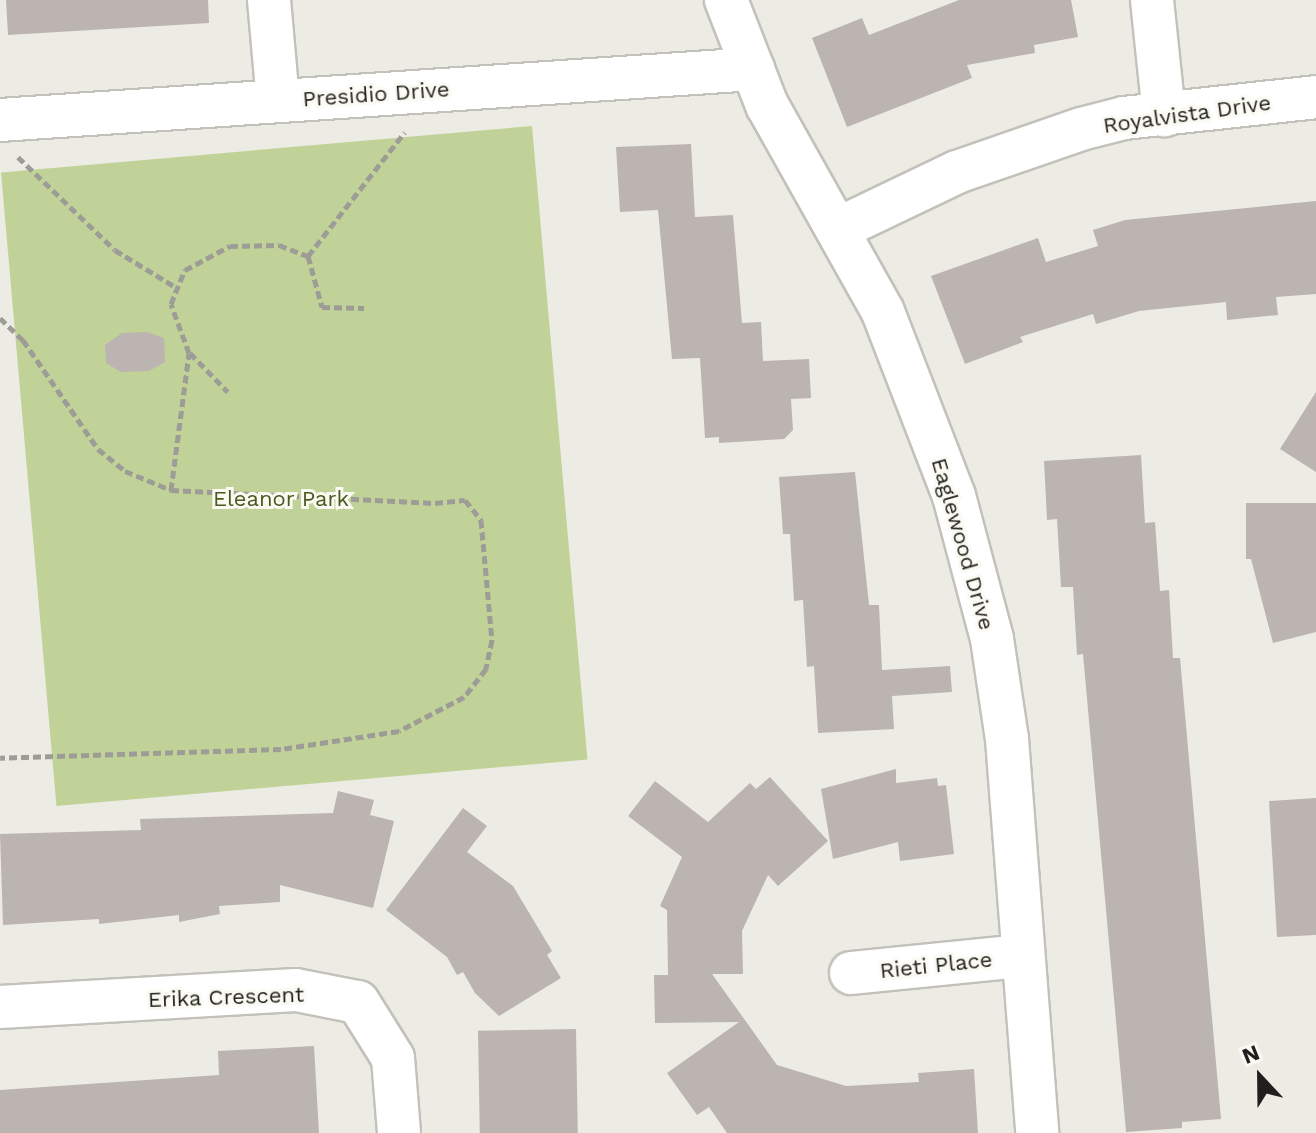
<!DOCTYPE html>
<html>
<head>
<meta charset="utf-8">
<style>
  body { margin:0 }
  #map { position:relative; width:1316px; height:1133px; overflow:hidden; background:#edece4; font-family:"Work Sans",sans-serif }
  div>[style] { position:absolute }
  .green>* { inset:0; background:#c0d297; transform-origin:0 0 }
  .building>* { inset:0; background:#bbb4b1; transform-origin:0 0 }
  .path>* { height:5px; margin-top:-2.5px; transform-origin:0; background:repeating-linear-gradient(90deg,#9d9c96 0 8px,transparent 0 12px) }
  .roads { filter:drop-shadow(2px 0 #c2c1ba) drop-shadow(-2px 0 #c2c1ba) drop-shadow(0 2px #c2c1ba) drop-shadow(0 -2px #c2c1ba) }
  .street>* { height:42px; margin:-21px; padding:0 21px; transform-origin:21px; border-radius:21px; background:#fff }
  span { translate:-50% -50%; white-space:nowrap; text-align:center; line-height:1.15; -webkit-text-stroke:6px #faf9f2; paint-order:stroke }
  .street-label { font-size:22px; color:#201f1d }
  .park-label { font-size:22px; color:#4a5a1f }
  .north { position:absolute; left:1220px; top:1037px; width:80px; height:80px; -webkit-text-stroke:6px #faf9f2; paint-order:stroke; rotate:338deg; font-size:22px; font-weight:700; line-height:32px; text-align:center; color:#201f1d }
  .north::after { content:''; display:block; margin:auto; width:28px; height:36px; background:#201f1d; clip-path:polygon(50% 0,100% 100%,50% 72%,0 100%) }
</style>
</head>
<body>
<div id="map">
  <div class="green">
    <i style="left:532px;top:126px;width:636px;height:533px;rotate:85deg"></i>
  </div>
  <div class="building">
    <i style="clip-path:polygon(6px 0,208px 0,209px 23px,8px 35px)"></i>
    <i style="clip-path:polygon(959px 0,1071px 0,1078px 37px,1034px 45px,1035px 53px,967px 65px,972px 78px,847px 127px,812px 38px,862px 18px,869px 35px)"></i>
    <i style="clip-path:polygon(691px 144px,695px 217px,733px 215px,742px 323px,761px 322px,763px 361px,809px 359px,811px 398px,791px 399px,793px 430px,784px 439px,719px 443px,719px 437px,705px 438px,700px 358px,672px 359px,658px 210px,620px 212px,616px 147px)"></i>
    <i style="clip-path:polygon(1316px 201px,1316px 294px,1276px 297px,1278px 315px,1227px 320px,1226px 302px,1139px 311px,1096px 324px,1093px 314px,1020px 337px,1023px 342px,965px 364px,931px 276px,1038px 238px,1046px 262px,1098px 246px,1093px 230px,1125px 220px)"></i>
    <i style="clip-path:polygon(147px 332px,164px 338px,165px 362px,149px 371px,121px 372px,106px 363px,105px 345px,122px 333px)"></i>
    <i style="clip-path:polygon(1316px 392px,1316px 472px,1280px 449px)"></i>
    <i style="clip-path:polygon(1141px 455px,1145px 523px,1155px 522px,1160px 591px,1169px 590px,1173px 658px,1180px 658px,1221px 1119px,1182px 1122px,1182px 1128px,1126px 1132px,1083px 654px,1077px 655px,1073px 587px,1061px 587px,1057px 519px,1047px 520px,1044px 461px)"></i>
    <i style="clip-path:polygon(855px 472px,869px 605px,879px 605px,882px 670px,950px 666px,952px 692px,892px 696px,894px 729px,818px 733px,814px 666px,807px 667px,803px 600px,794px 601px,790px 534px,783px 534px,779px 477px)"></i>
    <i style="clip-path:polygon(1246px 503px,1316px 503px,1316px 632px,1273px 643px,1251px 559px,1246px 559px)"></i>
    <i style="clip-path:polygon(896px 769px,896px 783px,937px 778px,938px 786px,946px 785px,954px 854px,900px 861px,898px 842px,833px 859px,821px 789px)"></i>
    <i style="clip-path:polygon(770px 777px,828px 841px,778px 886px,768px 875px,742px 931px,743px 974px,712px 974px,777px 1065px,846px 1086px,919px 1082px,918px 1073px,974px 1069px,978px 1133px,727px 1133px,709px 1107px,697px 1115px,667px 1073px,739px 1022px,655px 1023px,654px 975px,668px 975px,667px 910px,660px 906px,682px 857px,628px 816px,655px 781px,708px 822px,750px 783px,756px 789px)"></i>
    <i style="clip-path:polygon(338px 791px,374px 800px,370px 815px,394px 821px,373px 908px,280px 885px,280px 902px,219px 906px,220px 914px,179px 922px,179px 915px,99px 924px,99px 919px,3px 925px,0 834px,141px 830px,140px 819px,333px 813px)"></i>
    <i style="clip-path:polygon(1316px 798px,1316px 935px,1277px 937px,1269px 801px)"></i>
    <i style="clip-path:polygon(463px 808px,487px 826px,467px 852px,513px 886px,552px 951px,547px 955px,561px 978px,499px 1016px,475px 993px,463px 972px,457px 975px,447px 957px,386px 910px)"></i>
    <i style="left:576px;top:1029px;width:104px;height:98px;rotate:89deg"></i>
    <i style="clip-path:polygon(314px 1046px,319px 1133px,0 1133px,0 1090px,219px 1075px,218px 1051px)"></i>
  </div>
  <div class="path">
    <i style="left:18px;top:157px;width:134px;rotate:43.8deg"></i>
    <i style="left:115px;top:250px;width:73px;rotate:31.5deg"></i>
    <i style="left:308px;top:256px;width:53px;rotate:74.6deg"></i>
    <i style="left:322px;top:307px;width:42px;rotate:1.4deg"></i>
    <i style="left:0;top:318px;width:32px;rotate:44deg"></i>
    <i style="left:23px;top:340px;width:132px;rotate:55.5deg"></i>
    <i style="left:98px;top:449px;width:35px;rotate:39deg"></i>
    <i style="left:125px;top:471px;width:50px;rotate:22.4deg"></i>
    <i style="left:171px;top:490px;width:264px;rotate:2.8deg"></i>
    <i style="left:435px;top:503px;width:30px;rotate:-6deg"></i>
    <i style="left:465px;top:500px;width:26px;rotate:51deg"></i>
    <i style="left:481px;top:520px;width:121px;rotate:84.8deg"></i>
    <i style="left:492px;top:640px;width:30px;rotate:102deg"></i>
    <i style="left:486px;top:669px;width:36px;rotate:128deg"></i>
    <i style="left:464px;top:697px;width:73px;rotate:152.4deg"></i>
    <i style="left:399px;top:731px;width:119px;rotate:171.3deg"></i>
    <i style="left:281px;top:749px;width:281px;rotate:178.2deg"></i>
    <i style="left:190px;top:353px;width:54px;rotate:45.7deg"></i>
    <i style="left:171px;top:490px;width:138px;rotate:-82.5deg"></i>
    <i style="left:189px;top:353px;width:52px;rotate:-110.2deg"></i>
    <i style="left:171px;top:304px;width:37px;rotate:-68deg"></i>
    <i style="left:185px;top:270px;width:51px;rotate:-28.1deg"></i>
    <i style="left:230px;top:246px;width:49px;rotate:-1.2deg"></i>
    <i style="left:279px;top:245px;width:31px;rotate:21deg"></i>
    <i style="left:308px;top:256px;width:157px;rotate:-52deg"></i>
  </div>
  <div class="roads">
    <div class="street">
      <i style="left:269px;top:0;width:101px;rotate:84.9deg"></i>
      <i style="left:726px;top:0;width:113px;rotate:68.7deg"></i>
      <i style="left:767px;top:105px;width:237px;rotate:60.7deg"></i>
      <i style="left:883px;top:312px;width:197px;rotate:68.9deg"></i>
      <i style="left:954px;top:496px;width:148px;rotate:75.1deg"></i>
      <i style="left:992px;top:639px;width:101px;rotate:81.5deg"></i>
      <i style="left:1007px;top:739px;width:395px;rotate:85.6deg"></i>
      <i style="left:1152px;top:0;width:116px;rotate:84deg"></i>
      <i style="left:0;top:120px;width:755px;rotate:-3.87deg"></i>
      <i style="left:838px;top:229px;width:132px;rotate:-25.6deg"></i>
      <i style="left:957px;top:172px;width:131px;rotate:-19.1deg"></i>
      <i style="left:1081px;top:129px;width:44px;rotate:-14.3deg"></i>
      <i style="left:1124px;top:118px;width:193px;rotate:-6.2deg"></i>
      <i style="left:851px;top:973px;width:171px;rotate:-5.7deg"></i>
      <i style="left:0;top:1007px;width:296px;rotate:-3.3deg"></i>
      <i style="left:296px;top:990px;width:63px;rotate:11deg"></i>
      <i style="left:358px;top:1002px;width:66px;rotate:58deg"></i>
      <i style="left:393px;top:1058px;width:75px;rotate:85.4deg"></i>
    </div>
  </div>
  <div class="street-label">
    <span style="left:376px;top:94px;rotate:-4deg">Presidio Drive</span>
    <span style="left:1187px;top:114px;rotate:-8deg">Royalvista Drive</span>
    <span style="left:963px;top:544px;rotate:74deg">Eaglewood Drive</span>
    <span style="left:936px;top:965px;rotate:-6deg">Rieti Place</span>
    <span style="left:226px;top:997px;rotate:-2deg">Erika Crescent</span>
  </div>
  <div class="park-label">
    <span style="left:281px;top:499px">Eleanor Park</span>
  </div>
  <div class="north">N</div>
</div>
</body>
</html>
